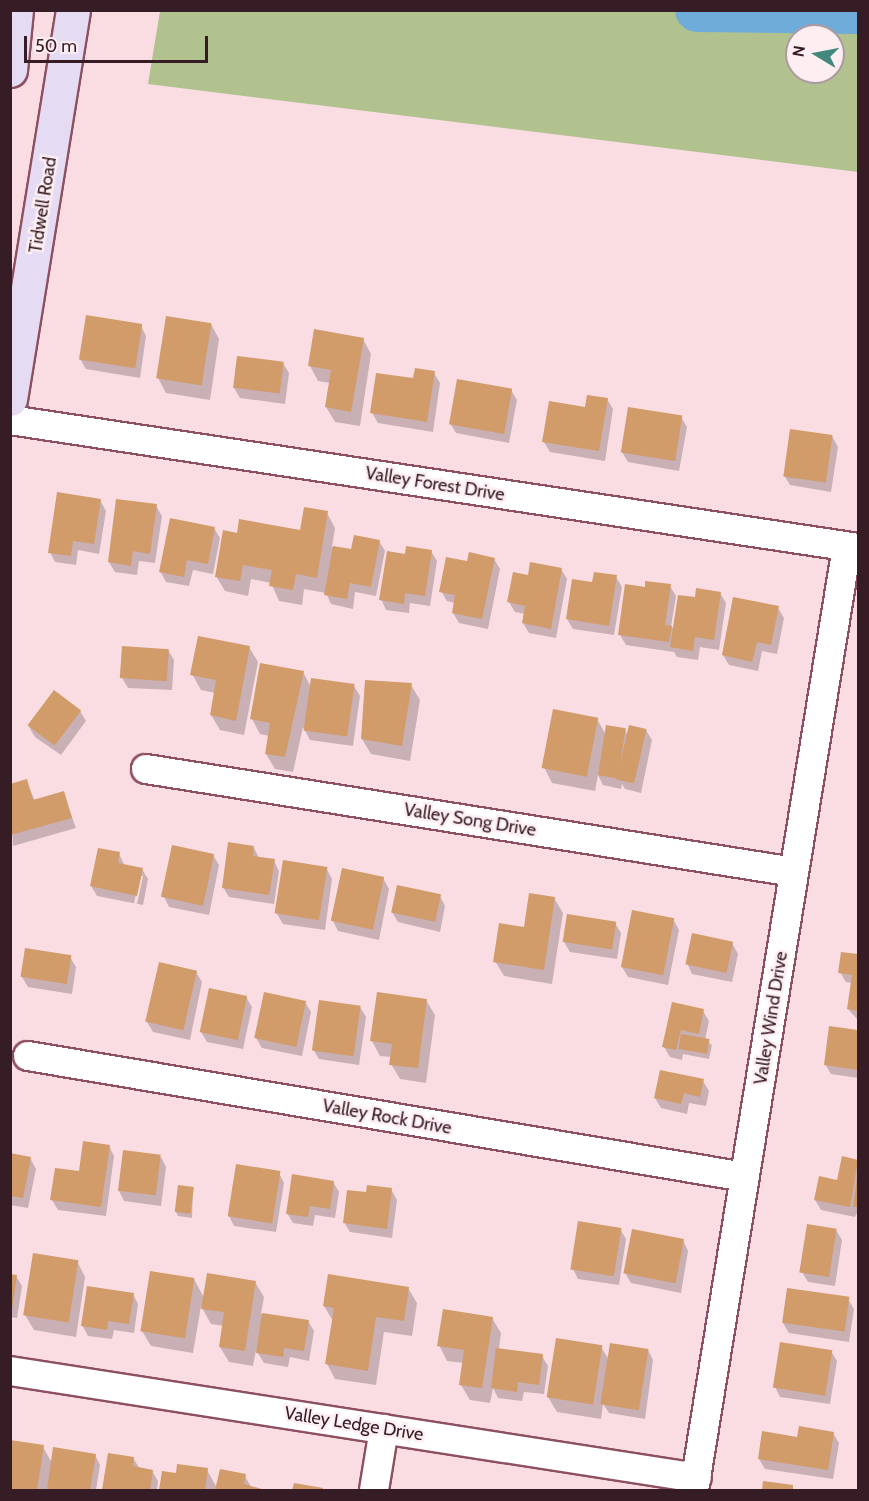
<!DOCTYPE html>
<html>
<head>
<meta charset="utf-8">
<style>
  body { margin:0 }
  #map { position:relative; width:869px; height:1501px; overflow:hidden; background:#fadde3; font-family:Cabin,sans-serif }
  div>[style] { position:absolute }
  .green>* { inset:0; background:#b2c28f }
  .shadow>* { inset:0; background:#0003 }
  .river>* { height:44px; margin:-22px; padding:0 22px; transform-origin:22px; border-radius:22px; background:#70acd9 }
  .building>* { inset:0; background:#d19b6a; transform-origin:0 0 }
  .roads { filter:drop-shadow(2px 0 #8d5061) drop-shadow(-2px 0 #8d5061) drop-shadow(0 2px #8d5061) drop-shadow(0 -2px #8d5061) }
  .street>* { height:28px; margin:-14px; padding:0 14px; transform-origin:14px; border-radius:14px; background:#fff }
  .secondary>* { height:33px; margin:-16.5px; padding:0 16.5px; transform-origin:16.5px; border-radius:16.5px; background:#e5dbf3 }
  span { translate:-50% -50%; white-space:nowrap; text-align:center; line-height:1.15; -webkit-text-stroke:5px #fdeef2; paint-order:stroke }
  .street-label { font-size:18px; color:#361c24 }
  .frame { position:absolute; inset:0; border:12px solid #361c24; pointer-events:none }
  .north { position:absolute; left:785px; top:24px; width:60px; height:60px; box-sizing:border-box; background:#fdeef2; border:2px solid #ad9aa0; border-radius:50%; rotate:280deg; font-size:16px; font-weight:700; line-height:24px; text-align:center; color:#361c24 }
  .north::after { content:''; display:block; margin:auto; width:21px; height:27px; background:#43887d; clip-path:polygon(50% 0,100% 100%,50% 72%,0 100%) }
  .scale { position:absolute; left:24px; top:36px; width:184px; height:27px; box-sizing:border-box; border:3px solid #361c24; border-top:0; padding-left:8px; font-size:18px; line-height:21px; white-space:nowrap; color:#361c24; -webkit-text-stroke:4px #fdeef2; paint-order:stroke }
</style>
</head>
<body>
<div id="map">
  <div class="green">
    <i style="clip-path:polygon(evenodd,160px 11px,858px 11px,858px 172px,148px 84px,160px 11px,797px 36px,833px 36px,833px 72px,797px 72px,797px 36px)"></i>
  </div>
  <div class="shadow">
    <i style="clip-path:polygon(211px 324px,219px 339px,210px 400px,166px 393px,158px 378px)"></i>
    <i style="clip-path:polygon(141px 326px,146px 336px,140px 378px,86px 369px,80px 359px)"></i>
    <i style="clip-path:polygon(363px 339px,371px 354px,360px 426px,335px 422px,326px 407px,330px 383px,318px 381px,310px 366px)"></i>
    <i style="clip-path:polygon(283px 363px,289px 373px,285px 404px,240px 398px,234px 388px)"></i>
    <i style="clip-path:polygon(434px 373px,440px 383px,433px 432px,378px 423px,372px 413px,414px 380px)"></i>
    <i style="clip-path:polygon(511px 390px,517px 400px,509px 443px,456px 433px,450px 423px)"></i>
    <i style="clip-path:polygon(607px 399px,613px 409px,605px 461px,550px 452px,544px 442px,587px 408px)"></i>
    <i style="clip-path:polygon(681px 417px,687px 427px,679px 471px,628px 462px,622px 452px)"></i>
    <i style="clip-path:polygon(832px 436px,838px 447px,831px 492px,790px 485px,784px 475px)"></i>
    <i style="clip-path:polygon(100px 500px,106px 511px,99px 554px,78px 550px,76px 565px,55px 562px,50px 552px)"></i>
    <i style="clip-path:polygon(156px 506px,162px 516px,155px 563px,139px 561px,137px 575px,115px 572px,109px 562px)"></i>
    <i style="clip-path:polygon(327px 513px,335px 528px,332px 547px,352px 551px,379px 541px,385px 551px,376px 596px,355px 592px,353px 609px,331px 604px,326px 593px,304px 589px,302px 605px,279px 601px,271px 583px,251px 579px,248px 596px,225px 591px,216px 576px,238px 535px,302px 531px)"></i>
    <i style="clip-path:polygon(214px 528px,220px 538px,213px 574px,193px 570px,189px 586px,166px 582px,160px 571px)"></i>
    <i style="clip-path:polygon(431px 551px,437px 561px,430px 606px,410px 603px,409px 613px,386px 610px,381px 599px,406px 555px)"></i>
    <i style="clip-path:polygon(494px 559px,500px 569px,488px 629px,459px 623px,453px 613px,455px 603px,447px 601px,441px 591px,468px 563px)"></i>
    <i style="clip-path:polygon(561px 569px,567px 579px,556px 638px,529px 633px,523px 623px,525px 614px,515px 612px,509px 602px,529px 576px)"></i>
    <i style="clip-path:polygon(616px 577px,622px 587px,614px 635px,573px 629px,567px 619px,593px 584px)"></i>
    <i style="clip-path:polygon(670px 586px,676px 596px,671px 627px,674px 628px,696px 599px,720px 593px,726px 603px,719px 650px,700px 647px,698px 660px,677px 657px,674px 652px,626px 645px,620px 635px,646px 589px)"></i>
    <i style="clip-path:polygon(778px 608px,784px 618px,777px 654px,762px 651px,758px 671px,729px 665px,723px 655px)"></i>
    <i style="clip-path:polygon(249px 647px,258px 662px,244px 735px,220px 730px,211px 715px,215px 693px,201px 690px,192px 674px)"></i>
    <i style="clip-path:polygon(168px 650px,174px 660px,172px 690px,128px 688px,122px 678px)"></i>
    <i style="clip-path:polygon(303px 672px,311px 687px,354px 686px,360px 696px,353px 746px,310px 740px,303px 727px,293px 772px,275px 769px,266px 754px,269px 736px,260px 734px,252px 719px)"></i>
    <i style="clip-path:polygon(411px 685px,420px 700px,410px 761px,371px 754px,362px 739px)"></i>
    <i style="clip-path:polygon(80px 711px,86px 721px,61px 755px,35px 737px,29px 727px)"></i>
    <i style="clip-path:polygon(597px 719px,606px 735px,625px 730px,628px 736px,646px 730px,652px 740px,641px 793px,625px 789px,622px 784px,621px 789px,603px 785px,598px 775px,595px 791px,552px 783px,544px 767px)"></i>
    <i style="clip-path:polygon(26px 780px,35px 801px,63px 792px,76px 828px,13px 846px,10px 785px)"></i>
    <i style="clip-path:polygon(254px 848px,259px 858px,274px 861px,279px 871px,274px 904px,229px 897px,223px 887px)"></i>
    <i style="clip-path:polygon(evenodd,119px 854px,125px 866px,142px 869px,148px 879px,143px 905px,97px 896px,91px 886px,119px 854px,140px 876px,143px 876px,137px 904px,134px 903px,140px 876px)"></i>
    <i style="clip-path:polygon(213px 855px,219px 865px,209px 915px,169px 907px,164px 897px)"></i>
    <i style="clip-path:polygon(326px 868px,332px 879px,325px 930px,283px 924px,277px 914px)"></i>
    <i style="clip-path:polygon(383px 878px,389px 889px,379px 940px,338px 931px,333px 921px)"></i>
    <i style="clip-path:polygon(440px 896px,445px 906px,440px 932px,398px 922px,392px 912px)"></i>
    <i style="clip-path:polygon(554px 898px,563px 913px,552px 984px,504px 976px,495px 961px)"></i>
    <i style="clip-path:polygon(673px 919px,679px 930px,668px 985px,628px 977px,622px 967px)"></i>
    <i style="clip-path:polygon(615px 923px,621px 933px,617px 959px,570px 952px,564px 942px)"></i>
    <i style="clip-path:polygon(732px 943px,738px 954px,732px 982px,692px 974px,687px 963px)"></i>
    <i style="clip-path:polygon(843px 954px,858px 956px,858px 1020px,848px 1009px,852px 983px,846px 982px,840px 972px)"></i>
    <i style="clip-path:polygon(70px 957px,76px 967px,72px 994px,28px 987px,22px 977px)"></i>
    <i style="clip-path:polygon(196px 972px,202px 982px,190px 1040px,153px 1032px,147px 1022px)"></i>
    <i style="clip-path:polygon(246px 997px,252px 1007px,243px 1049px,207px 1042px,201px 1032px)"></i>
    <i style="clip-path:polygon(426px 1000px,435px 1015px,426px 1083px,400px 1079px,391px 1064px,392px 1057px,380px 1056px,372px 1041px)"></i>
    <i style="clip-path:polygon(305px 1002px,311px 1012px,302px 1056px,262px 1048px,256px 1038px)"></i>
    <i style="clip-path:polygon(673px 1004px,703px 1011px,709px 1021px,705px 1040px,712px 1045px,709px 1059px,683px 1054px,682px 1060px,670px 1057px,664px 1047px)"></i>
    <i style="clip-path:polygon(360px 1007px,366px 1017px,359px 1065px,319px 1059px,313px 1049px)"></i>
    <i style="clip-path:polygon(831px 1027px,858px 1031px,858px 1078px,831px 1074px,825px 1064px)"></i>
    <i style="clip-path:polygon(703px 1081px,709px 1091px,706px 1106px,689px 1103px,687px 1114px,661px 1108px,655px 1098px)"></i>
    <i style="clip-path:polygon(109px 1146px,114px 1156px,106px 1216px,58px 1210px,52px 1200px)"></i>
    <i style="clip-path:polygon(10px 1155px,30px 1158px,36px 1169px,28px 1208px,10px 1205px)"></i>
    <i style="clip-path:polygon(161px 1157px,166px 1167px,161px 1206px,124px 1201px,119px 1191px)"></i>
    <i style="clip-path:polygon(843px 1158px,858px 1162px,858px 1211px,855px 1217px,821px 1210px,815px 1200px,838px 1181px)"></i>
    <i style="clip-path:polygon(279px 1173px,284px 1183px,276px 1232px,234px 1226px,229px 1216px)"></i>
    <i style="clip-path:polygon(333px 1182px,339px 1192px,335px 1218px,315px 1215px,313px 1226px,293px 1223px,287px 1213px)"></i>
    <i style="clip-path:polygon(193px 1188px,192px 1218px,178px 1216px,176px 1212px)"></i>
    <i style="clip-path:polygon(391px 1189px,397px 1200px,392px 1238px,350px 1232px,344px 1222px,367px 1194px)"></i>
    <i style="clip-path:polygon(620px 1229px,626px 1239px,619px 1285px,578px 1279px,573px 1269px)"></i>
    <i style="clip-path:polygon(836px 1230px,842px 1240px,835px 1286px,808px 1282px,802px 1272px)"></i>
    <i style="clip-path:polygon(683px 1240px,688px 1251px,681px 1293px,631px 1283px,625px 1273px)"></i>
    <i style="clip-path:polygon(77px 1261px,85px 1277px,76px 1337px,34px 1330px,25px 1315px)"></i>
    <i style="clip-path:polygon(10px 1275px,16px 1276px,22px 1286px,17px 1318px,10px 1317px)"></i>
    <i style="clip-path:polygon(194px 1279px,204px 1298px,255px 1282px,264px 1297px,261px 1314px,308px 1321px,314px 1331px,309px 1361px,290px 1357px,288px 1367px,264px 1363px,256px 1350px,253px 1366px,229px 1362px,220px 1347px,224px 1326px,211px 1324px,201px 1306px,193px 1353px,151px 1346px,142px 1331px)"></i>
    <i style="clip-path:polygon(408px 1288px,417px 1303px,412px 1336px,384px 1332px,376px 1385px,335px 1379px,327px 1364px,333px 1321px,324px 1306px)"></i>
    <i style="clip-path:polygon(133px 1294px,138px 1304px,134px 1333px,114px 1330px,112px 1339px,88px 1336px,82px 1325px)"></i>
    <i style="clip-path:polygon(848px 1299px,854px 1309px,849px 1342px,789px 1333px,783px 1323px)"></i>
    <i style="clip-path:polygon(492px 1318px,501px 1333px,499px 1349px,542px 1356px,548px 1366px,544px 1394px,524px 1392px,522px 1401px,498px 1398px,493px 1388px,490px 1403px,470px 1400px,461px 1385px,464px 1363px,447px 1361px,439px 1345px)"></i>
    <i style="clip-path:polygon(601px 1347px,609px 1360px,648px 1350px,653px 1360px,645px 1419px,609px 1413px,603px 1404px,601px 1419px,557px 1412px,548px 1397px)"></i>
    <i style="clip-path:polygon(831px 1351px,837px 1361px,830px 1404px,780px 1397px,775px 1387px)"></i>
    <i style="clip-path:polygon(833px 1433px,839px 1443px,833px 1479px,765px 1469px,759px 1459px,799px 1439px)"></i>
    <i style="clip-path:polygon(10px 1442px,43px 1447px,52px 1463px,95px 1455px,100px 1465px,96px 1490px,10px 1490px)"></i>
    <i style="clip-path:polygon(109px 1454px,133px 1458px,140px 1469px,152px 1471px,158px 1481px,157px 1490px,104px 1490px)"></i>
    <i style="clip-path:polygon(207px 1470px,217px 1488px,245px 1476px,251px 1487px,265px 1490px,160px 1490px,163px 1472px,178px 1475px)"></i>
  </div>
  <div class="river">
    <i style="left:697px;top:10px;width:161px;rotate:0.7deg"></i>
  </div>
  <div class="building">
    <i style="left:86px;top:315px;width:57px;height:45px;rotate:9deg"></i>
    <i style="left:166px;top:316px;width:46px;height:63px;rotate:9deg"></i>
    <i style="clip-path:polygon(314px 329px,364px 338px,351px 412px,325px 407px,331px 370px,308px 366px)"></i>
    <i style="left:237px;top:356px;width:47px;height:32px;rotate:7deg"></i>
    <i style="clip-path:polygon(415px 368px,435px 371px,427px 422px,370px 413px,376px 373px,413px 378px)"></i>
    <i style="left:457px;top:379px;width:56px;height:46px;rotate:10deg"></i>
    <i style="clip-path:polygon(587px 395px,608px 398px,599px 451px,542px 442px,549px 401px,585px 407px)"></i>
    <i style="left:628px;top:407px;width:55px;height:46px;rotate:9deg"></i>
    <i style="left:790px;top:429px;width:43px;height:48px;rotate:8deg"></i>
    <i style="clip-path:polygon(57px 492px,101px 499px,94px 544px,73px 541px,71px 556px,48px 553px)"></i>
    <i style="clip-path:polygon(116px 499px,157px 504px,150px 554px,133px 551px,131px 566px,108px 562px)"></i>
    <i style="clip-path:polygon(304px 507px,328px 511px,317px 578px,296px 574px,293px 590px,269px 586px,272px 570px,243px 565px,240px 581px,215px 577px,223px 530px,237px 533px,239px 519px,300px 530px)"></i>
    <i style="clip-path:polygon(170px 518px,215px 527px,208px 564px,187px 560px,184px 577px,159px 572px)"></i>
    <i style="clip-path:polygon(354px 535px,380px 540px,371px 587px,350px 583px,347px 599px,324px 595px,333px 546px,351px 549px)"></i>
    <i style="clip-path:polygon(406px 546px,432px 550px,425px 596px,405px 593px,404px 604px,379px 600px,387px 551px,405px 554px)"></i>
    <i style="clip-path:polygon(469px 552px,495px 558px,482px 619px,452px 613px,455px 595px,439px 592px,446px 557px,467px 561px)"></i>
    <i style="clip-path:polygon(530px 562px,562px 568px,551px 629px,522px 623px,525px 606px,507px 602px,513px 572px,528px 575px)"></i>
    <i style="clip-path:polygon(594px 572px,617px 575px,609px 626px,566px 619px,572px 579px,592px 582px)"></i>
    <i style="clip-path:polygon(645px 581px,671px 584px,665px 625px,672px 626px,669px 642px,618px 635px,625px 584px,645px 587px)"></i>
    <i style="clip-path:polygon(696px 588px,721px 592px,714px 640px,695px 637px,693px 651px,670px 647px,678px 595px,695px 597px)"></i>
    <i style="clip-path:polygon(733px 597px,779px 606px,771px 645px,757px 642px,752px 662px,722px 655px)"></i>
    <i style="clip-path:polygon(198px 636px,250px 646px,236px 721px,210px 715px,216px 680px,190px 675px)"></i>
    <i style="left:122px;top:646px;width:47px;height:32px;rotate:4deg"></i>
    <i style="clip-path:polygon(260px 663px,304px 671px,285px 757px,265px 754px,270px 723px,250px 719px)"></i>
    <i style="left:311px;top:678px;width:44px;height:53px;rotate:8deg"></i>
    <i style="clip-path:polygon(365px 680px,412px 683px,402px 746px,361px 739px)"></i>
    <i style="left:54px;top:690px;width:34px;height:44px;rotate:37deg"></i>
    <i style="left:553px;top:709px;width:46px;height:60px;rotate:11deg"></i>
    <i style="left:606px;top:725px;width:20px;height:51px;rotate:9deg"></i>
    <i style="left:629px;top:725px;width:18px;height:56px;rotate:13deg"></i>
    <i style="clip-path:polygon(27px 779px,33px 800px,64px 791px,72px 818px,10px 835px,10px 784px)"></i>
    <i style="clip-path:polygon(228px 842px,254px 846px,253px 856px,275px 859px,269px 895px,222px 888px)"></i>
    <i style="left:172px;top:845px;width:43px;height:53px;rotate:12deg"></i>
    <i style="clip-path:polygon(98px 848px,120px 852px,118px 863px,143px 868px,137px 896px,90px 886px)"></i>
    <i style="left:283px;top:860px;width:45px;height:54px;rotate:9deg"></i>
    <i style="left:342px;top:868px;width:43px;height:54px;rotate:12deg"></i>
    <i style="left:397px;top:885px;width:45px;height:28px;rotate:12deg"></i>
    <i style="clip-path:polygon(529px 893px,555px 897px,544px 970px,493px 962px,499px 923px,524px 927px)"></i>
    <i style="left:632px;top:910px;width:43px;height:58px;rotate:11deg"></i>
    <i style="left:567px;top:914px;width:50px;height:28px;rotate:9deg"></i>
    <i style="left:692px;top:933px;width:42px;height:32px;rotate:12deg"></i>
    <i style="left:25px;top:948px;width:47px;height:29px;rotate:9deg"></i>
    <i style="clip-path:polygon(841px 952px,858px 954px,858px 1011px,847px 1009px,852px 975px,838px 973px)"></i>
    <i style="left:159px;top:962px;width:39px;height:61px;rotate:13deg"></i>
    <i style="left:209px;top:988px;width:39px;height:45px;rotate:12deg"></i>
    <i style="left:264px;top:992px;width:43px;height:47px;rotate:12deg"></i>
    <i style="clip-path:polygon(377px 992px,427px 999px,418px 1068px,389px 1065px,392px 1044px,370px 1041px)"></i>
    <i style="left:319px;top:1000px;width:42px;height:51px;rotate:8deg"></i>
    <i style="clip-path:polygon(672px 1002px,704px 1009px,699px 1034px,681px 1030px,676px 1050px,662px 1047px)"></i>
    <i style="clip-path:polygon(829px 1026px,858px 1030px,858px 1070px,824px 1065px)"></i>
    <i style="left:681px;top:1034px;width:29px;height:15px;rotate:10deg"></i>
    <i style="clip-path:polygon(660px 1070px,704px 1079px,700px 1097px,684px 1093px,681px 1104px,654px 1098px)"></i>
    <i style="clip-path:polygon(83px 1141px,110px 1145px,101px 1207px,50px 1200px,55px 1168px,79px 1171px)"></i>
    <i style="left:123px;top:1150px;width:38px;height:41px;rotate:7deg"></i>
    <i style="clip-path:polygon(10px 1153px,31px 1157px,23px 1198px,10px 1196px)"></i>
    <i style="clip-path:polygon(842px 1156px,858px 1160px,850px 1207px,814px 1200px,819px 1176px,837px 1180px)"></i>
    <i style="left:236px;top:1164px;width:45px;height:53px;rotate:9deg"></i>
    <i style="clip-path:polygon(292px 1174px,334px 1181px,330px 1209px,310px 1206px,308px 1217px,286px 1214px)"></i>
    <i style="clip-path:polygon(857px 1179px,858px 1179px,858px 1207px,853px 1207px)"></i>
    <i style="left:178px;top:1185px;width:16px;height:27px;rotate:7deg"></i>
    <i style="clip-path:polygon(367px 1185px,392px 1188px,387px 1229px,343px 1223px,347px 1190px,366px 1192px)"></i>
    <i style="left:578px;top:1221px;width:44px;height:49px;rotate:9deg"></i>
    <i style="left:807px;top:1224px;width:30px;height:49px;rotate:9deg"></i>
    <i style="left:632px;top:1229px;width:53px;height:45px;rotate:11deg"></i>
    <i style="left:33px;top:1253px;width:46px;height:63px;rotate:9deg"></i>
    <i style="left:150px;top:1271px;width:45px;height:61px;rotate:9deg"></i>
    <i style="clip-path:polygon(207px 1273px,256px 1281px,245px 1351px,219px 1347px,224px 1312px,201px 1309px)"></i>
    <i style="clip-path:polygon(10px 1274px,17px 1275px,12px 1309px,10px 1309px)"></i>
    <i style="clip-path:polygon(328px 1274px,409px 1287px,404px 1321px,376px 1317px,368px 1371px,325px 1364px,334px 1308px,323px 1306px)"></i>
    <i style="clip-path:polygon(87px 1286px,134px 1293px,129px 1324px,108px 1321px,107px 1330px,81px 1326px)"></i>
    <i style="left:787px;top:1288px;width:63px;height:35px;rotate:8deg"></i>
    <i style="clip-path:polygon(443px 1309px,493px 1317px,482px 1388px,459px 1385px,464px 1350px,437px 1346px)"></i>
    <i style="clip-path:polygon(262px 1313px,309px 1320px,304px 1351px,284px 1348px,283px 1357px,256px 1353px)"></i>
    <i style="left:556px;top:1338px;width:47px;height:60px;rotate:9deg"></i>
    <i style="left:780px;top:1342px;width:53px;height:46px;rotate:9deg"></i>
    <i style="left:610px;top:1343px;width:39px;height:62px;rotate:9deg"></i>
    <i style="clip-path:polygon(496px 1348px,543px 1354px,539px 1385px,518px 1382px,517px 1392px,491px 1388px)"></i>
    <i style="clip-path:polygon(799px 1426px,834px 1432px,828px 1470px,758px 1459px,762px 1431px,797px 1437px)"></i>
    <i style="clip-path:polygon(10px 1440px,44px 1445px,37px 1490px,10px 1490px)"></i>
    <i style="clip-path:polygon(53px 1447px,96px 1454px,90px 1490px,47px 1490px)"></i>
    <i style="clip-path:polygon(108px 1453px,134px 1457px,133px 1466px,153px 1470px,150px 1490px,102px 1490px)"></i>
    <i style="clip-path:polygon(177px 1464px,208px 1468px,205px 1490px,159px 1490px,162px 1471px,176px 1473px)"></i>
    <i style="clip-path:polygon(220px 1469px,246px 1474px,244px 1484px,265px 1490px,215px 1490px)"></i>
    <i style="clip-path:polygon(763px 1481px,793px 1485px,793px 1490px,762px 1490px)"></i>
    <i style="clip-path:polygon(294px 1483px,323px 1488px,323px 1490px,292px 1490px)"></i>
  </div>
  <div class="roads">
    <div class="street">
      <i style="left:10px;top:420px;width:858px;rotate:8.58deg"></i>
      <i style="left:146px;top:769px;width:656px;rotate:9.03deg"></i>
      <i style="left:28px;top:1056px;width:727px;rotate:9.58deg"></i>
      <i style="left:10px;top:1371px;width:695px;rotate:8.85deg"></i>
      <i style="left:374px;top:1490px;width:62px;rotate:-80.7deg"></i>
      <i style="left:694px;top:1490px;width:956px;rotate:-80.79deg"></i>
    </div>
    <div class="secondary">
      <i style="left:10px;top:70px;width:60px;rotate:-84.3deg"></i>
      <i style="left:10px;top:399px;width:394px;rotate:-80.8deg"></i>
    </div>
  </div>
  <div class="street-label">
    <span style="left:43px;top:205px;rotate:-81deg">Tidwell Road</span>
    <span style="left:435px;top:484px;rotate:9deg">Valley Forest Drive</span>
    <span style="left:470px;top:820px;rotate:9deg">Valley Song Drive</span>
    <span style="left:771px;top:1018px;rotate:-81deg">Valley Wind Drive</span>
    <span style="left:387px;top:1117px;rotate:10deg">Valley Rock Drive</span>
    <span style="left:354px;top:1424px;rotate:9deg">Valley Ledge Drive</span>
  </div>
  <div class="frame"></div>
  <div class="north">N</div>
  <div class="scale">50 m</div>
</div>
</body>
</html>
